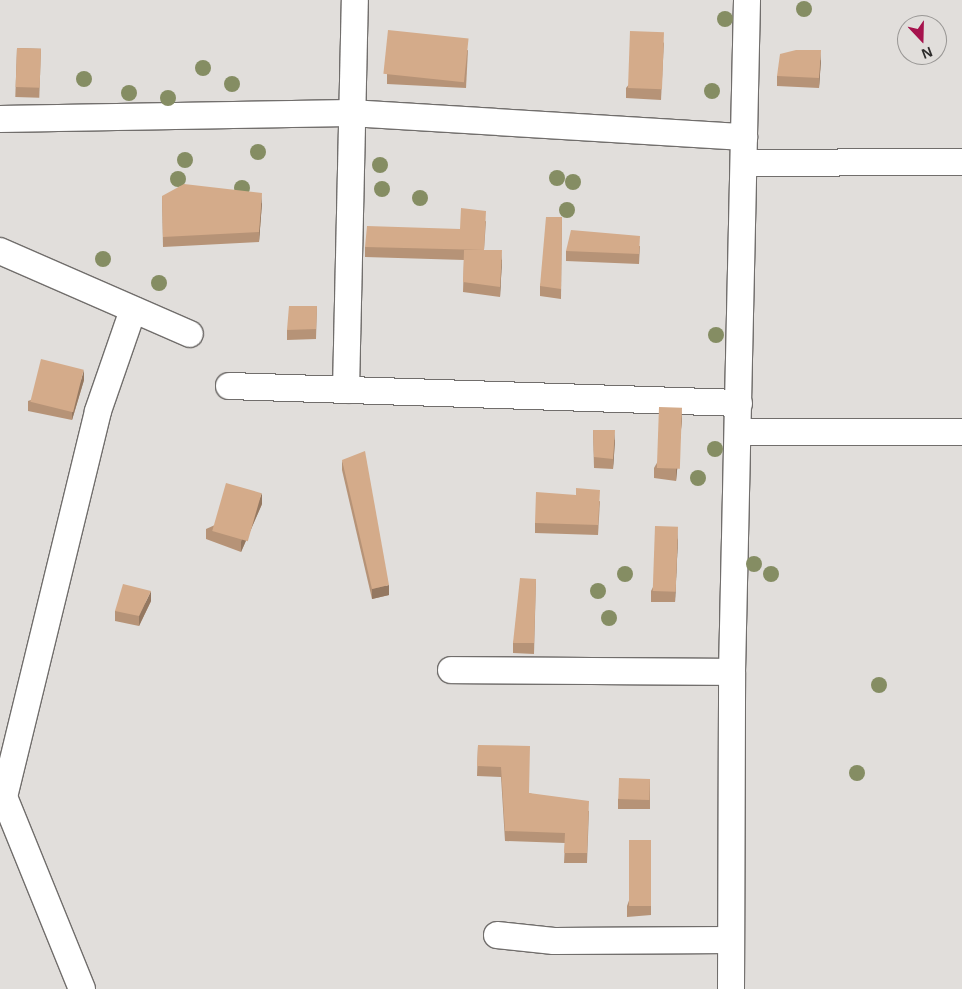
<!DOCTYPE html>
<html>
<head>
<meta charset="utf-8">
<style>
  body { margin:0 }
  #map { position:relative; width:962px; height:989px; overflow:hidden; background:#e1dedb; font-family:Helvetica,sans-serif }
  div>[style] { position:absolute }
  .roads { filter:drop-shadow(1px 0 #716e6c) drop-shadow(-1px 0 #716e6c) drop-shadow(0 1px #716e6c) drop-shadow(0 -1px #716e6c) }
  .minor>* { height:26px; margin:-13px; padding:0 13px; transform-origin:13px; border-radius:13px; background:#fff }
  .trees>* { width:16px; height:16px; margin:-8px; border-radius:50%; background:#858d63 }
  .wall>* { inset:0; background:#b69377; transform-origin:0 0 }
  .shaded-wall>* { inset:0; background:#947861 }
  .building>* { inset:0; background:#d4ab8a; transform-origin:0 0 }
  span { translate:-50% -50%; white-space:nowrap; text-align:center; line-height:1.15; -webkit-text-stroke:5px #e1dedb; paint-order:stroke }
  .north { position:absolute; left:897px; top:15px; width:50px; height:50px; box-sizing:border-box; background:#e1dedb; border:1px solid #999795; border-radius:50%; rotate:159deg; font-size:14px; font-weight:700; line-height:20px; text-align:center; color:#2d2c2b }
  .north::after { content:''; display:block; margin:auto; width:18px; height:22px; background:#a6134d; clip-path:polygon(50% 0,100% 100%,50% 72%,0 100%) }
</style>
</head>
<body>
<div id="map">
  <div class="roads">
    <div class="minor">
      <i style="left:0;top:119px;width:350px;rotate:-1deg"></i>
      <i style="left:350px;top:113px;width:395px;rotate:3.5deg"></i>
      <i style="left:744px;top:163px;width:218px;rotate:-0.3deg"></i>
      <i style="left:0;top:251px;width:207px;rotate:23.6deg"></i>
      <i style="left:229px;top:386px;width:510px;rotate:1.91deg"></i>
      <i style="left:346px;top:390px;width:390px;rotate:-88.7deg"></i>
      <i style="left:738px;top:432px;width:224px"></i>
      <i style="left:451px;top:670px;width:281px;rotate:0.4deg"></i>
      <i style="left:497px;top:935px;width:57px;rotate:6deg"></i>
      <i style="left:554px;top:941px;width:177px;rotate:-0.3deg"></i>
      <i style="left:82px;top:989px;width:207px;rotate:-112.1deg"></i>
      <i style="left:4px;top:797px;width:397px;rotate:-76.3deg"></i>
      <i style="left:98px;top:411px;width:107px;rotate:-70.9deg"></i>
      <i style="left:731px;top:989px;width:317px;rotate:-89.8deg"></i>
      <i style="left:732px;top:672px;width:672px;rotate:-88.72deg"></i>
    </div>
  </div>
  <div class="trees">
    <i style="left:804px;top:9px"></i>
    <i style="left:725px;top:19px"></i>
    <i style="left:203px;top:68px"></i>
    <i style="left:84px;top:79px"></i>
    <i style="left:232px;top:84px"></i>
    <i style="left:712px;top:91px"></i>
    <i style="left:129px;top:93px"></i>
    <i style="left:168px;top:98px"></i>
    <i style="left:258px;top:152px"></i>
    <i style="left:185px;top:160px"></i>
    <i style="left:380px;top:165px"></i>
    <i style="left:557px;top:178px"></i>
    <i style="left:178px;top:179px"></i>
    <i style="left:573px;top:182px"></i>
    <i style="left:242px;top:188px"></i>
    <i style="left:382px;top:189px"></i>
    <i style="left:420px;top:198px"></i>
    <i style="left:567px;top:210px"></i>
    <i style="left:103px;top:259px"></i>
    <i style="left:159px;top:283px"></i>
    <i style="left:716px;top:335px"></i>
    <i style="left:715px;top:449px"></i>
    <i style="left:698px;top:478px"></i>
    <i style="left:754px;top:564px"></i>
    <i style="left:625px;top:574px"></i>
    <i style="left:771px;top:574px"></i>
    <i style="left:598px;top:591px"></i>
    <i style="left:609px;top:618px"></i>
    <i style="left:879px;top:685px"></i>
    <i style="left:857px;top:773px"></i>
  </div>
  <div class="wall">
    <i style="clip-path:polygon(664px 42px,661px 100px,626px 98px,626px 88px)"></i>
    <i style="left:17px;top:48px;width:24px;height:49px;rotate:2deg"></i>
    <i style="clip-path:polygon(468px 50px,466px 88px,387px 84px,387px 74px)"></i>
    <i style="clip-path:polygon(821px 60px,819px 88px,777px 86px,777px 76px)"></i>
    <i style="clip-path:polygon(162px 196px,262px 203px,259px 242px,163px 247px)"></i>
    <i style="clip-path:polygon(562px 217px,561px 299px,540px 296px,540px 286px)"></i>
    <i style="clip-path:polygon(486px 221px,484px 250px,502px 260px,500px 297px,463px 292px,464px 260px,365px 257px,365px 247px,460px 229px)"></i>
    <i style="clip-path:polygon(640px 246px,639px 264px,566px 261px,566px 251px)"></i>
    <i style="clip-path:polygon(317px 306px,316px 339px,287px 340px,287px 330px)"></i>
    <i style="clip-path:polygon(84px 380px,72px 420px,28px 411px,28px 401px)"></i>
    <i style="clip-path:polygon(682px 419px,676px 481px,654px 478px,654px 468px)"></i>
    <i style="clip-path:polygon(593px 430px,615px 440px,613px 469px,594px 468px)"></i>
    <i style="clip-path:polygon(342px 460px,389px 595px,372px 599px,342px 470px)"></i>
    <i style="clip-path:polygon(600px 501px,598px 535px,535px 533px,535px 523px)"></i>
    <i style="clip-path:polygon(262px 504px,241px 552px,206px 539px,206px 529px)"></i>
    <i style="clip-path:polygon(678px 538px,675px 602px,651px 602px,651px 591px)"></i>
    <i style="clip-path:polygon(536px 579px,534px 654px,513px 653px,513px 643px)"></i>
    <i style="clip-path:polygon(151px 601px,139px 626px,115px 621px,115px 611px)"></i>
    <i style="clip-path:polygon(478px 745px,529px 793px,589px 811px,587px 863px,564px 863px,565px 843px,505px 841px,501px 777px,477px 776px)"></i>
    <i style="clip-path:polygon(650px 779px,650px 809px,618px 809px,618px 799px)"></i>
    <i style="clip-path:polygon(651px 840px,651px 915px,627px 917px,627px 906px)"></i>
  </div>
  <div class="shaded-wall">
    <i style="clip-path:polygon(821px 50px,821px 60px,819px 88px,819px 78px)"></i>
    <i style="clip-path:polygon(262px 193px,262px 203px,259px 242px,259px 232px)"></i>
    <i style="clip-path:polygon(502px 250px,502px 260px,500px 297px,500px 287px)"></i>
    <i style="clip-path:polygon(84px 370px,84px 380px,72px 420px,72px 410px)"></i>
    <i style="clip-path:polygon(682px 408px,682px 419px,676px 481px,676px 471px)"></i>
    <i style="clip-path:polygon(615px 430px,615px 440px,613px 469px,613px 459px)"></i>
    <i style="clip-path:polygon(262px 493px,262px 504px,241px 552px,241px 542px)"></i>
    <i style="clip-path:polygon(678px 527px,678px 538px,675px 602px,675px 592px)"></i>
    <i style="clip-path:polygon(389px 585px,389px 595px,372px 599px,372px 589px)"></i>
    <i style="clip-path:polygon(151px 591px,151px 601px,139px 626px,139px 616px)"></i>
  </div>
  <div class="building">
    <i style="left:388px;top:30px;width:81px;height:44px;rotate:6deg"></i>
    <i style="left:630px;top:31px;width:34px;height:57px;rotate:2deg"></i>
    <i style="left:17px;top:48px;width:24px;height:39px;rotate:2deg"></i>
    <i style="clip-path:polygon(796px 50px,821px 50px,819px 78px,777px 76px,780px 54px)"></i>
    <i style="clip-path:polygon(184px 184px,262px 193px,259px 232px,163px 237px,162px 196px)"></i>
    <i style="clip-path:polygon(461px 208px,486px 211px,484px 250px,365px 247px,367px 226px,460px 229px)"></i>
    <i style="clip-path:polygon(546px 217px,562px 217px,561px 289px,540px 286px)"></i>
    <i style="clip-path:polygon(571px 230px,640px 236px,639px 254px,566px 251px)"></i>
    <i style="clip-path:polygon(464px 250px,502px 250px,500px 287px,463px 282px)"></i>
    <i style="clip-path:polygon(289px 306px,317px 306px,316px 329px,287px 330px)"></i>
    <i style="left:41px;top:359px;width:44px;height:44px;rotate:14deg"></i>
    <i style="left:659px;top:407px;width:23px;height:61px;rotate:2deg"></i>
    <i style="clip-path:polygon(593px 430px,615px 430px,613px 459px,594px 457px)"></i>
    <i style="clip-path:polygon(365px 451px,389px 585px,372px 589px,342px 460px)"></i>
    <i style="left:226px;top:483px;width:37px;height:50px;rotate:16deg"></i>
    <i style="clip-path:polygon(576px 488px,600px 490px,598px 525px,535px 523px,536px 492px,576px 495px)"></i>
    <i style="left:655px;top:526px;width:23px;height:65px;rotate:2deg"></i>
    <i style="clip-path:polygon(520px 578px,536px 579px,534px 643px,513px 643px)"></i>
    <i style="clip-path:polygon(123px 584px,151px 591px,139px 616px,115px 611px)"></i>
    <i style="clip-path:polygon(478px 745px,530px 746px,529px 793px,589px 801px,587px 853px,564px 853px,565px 833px,505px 831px,501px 767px,477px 766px)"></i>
    <i style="left:619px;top:778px;width:31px;height:21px;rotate:2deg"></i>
    <i style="left:629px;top:840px;width:22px;height:66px"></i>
  </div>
  <div class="north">N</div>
</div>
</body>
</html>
